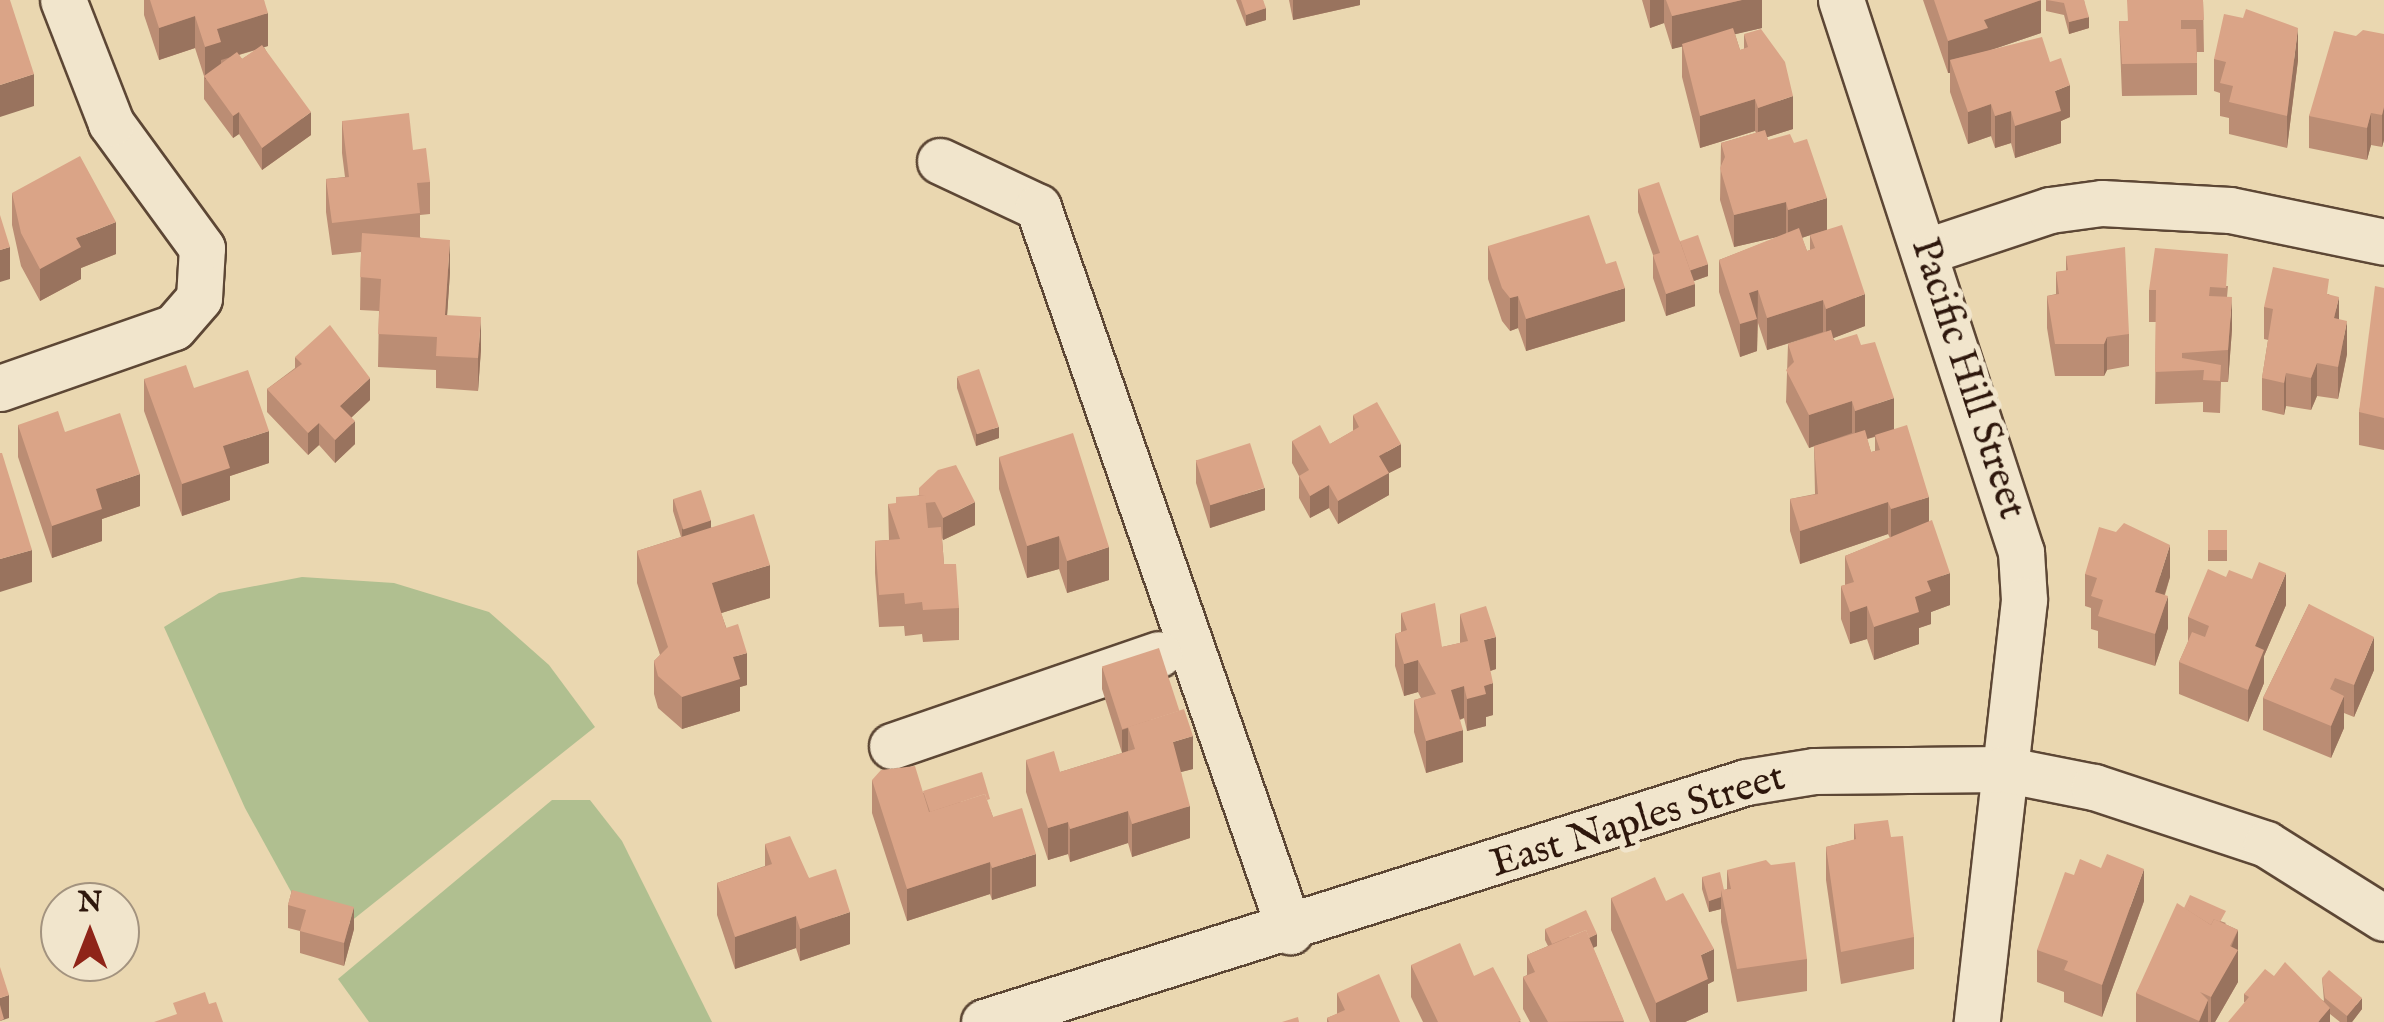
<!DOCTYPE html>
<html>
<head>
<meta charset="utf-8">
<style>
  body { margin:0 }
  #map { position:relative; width:2384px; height:1022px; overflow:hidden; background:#ead7b0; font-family:"IM FELL English",serif }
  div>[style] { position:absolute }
  .green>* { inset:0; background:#b0bf90 }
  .roads { filter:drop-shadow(2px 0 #5d4735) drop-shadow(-2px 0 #5d4735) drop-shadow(0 2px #5d4735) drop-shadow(0 -2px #5d4735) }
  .minor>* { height:45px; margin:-22.5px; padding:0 22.5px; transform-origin:22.5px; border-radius:22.5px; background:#f1e5cc }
  .wall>* { inset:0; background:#bb8d74; transform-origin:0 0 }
  .shaded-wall>* { inset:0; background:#99735e }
  .building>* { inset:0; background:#daa487; transform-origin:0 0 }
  span { translate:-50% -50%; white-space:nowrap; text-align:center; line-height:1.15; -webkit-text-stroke:10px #f1e5cc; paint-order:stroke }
  .street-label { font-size:40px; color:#2e170c }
  .north { position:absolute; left:40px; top:882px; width:100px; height:100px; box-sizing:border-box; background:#f1e5cc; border:2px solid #a3937f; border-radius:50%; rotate:0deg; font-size:28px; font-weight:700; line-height:40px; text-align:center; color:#2e170c }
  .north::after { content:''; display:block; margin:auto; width:35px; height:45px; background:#8f2418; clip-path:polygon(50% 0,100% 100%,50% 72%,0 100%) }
</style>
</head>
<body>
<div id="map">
  <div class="green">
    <i style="clip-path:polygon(302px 577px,394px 583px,489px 612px,549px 665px,595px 727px,350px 922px,300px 908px,245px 808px,164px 627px,219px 593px)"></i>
    <i style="clip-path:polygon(552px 800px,590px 800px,622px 841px,712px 1022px,369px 1022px,338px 979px)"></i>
  </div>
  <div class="roads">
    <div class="minor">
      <i style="left:1841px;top:0;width:581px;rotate:71.94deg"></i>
      <i style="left:2021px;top:552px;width:48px;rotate:86.4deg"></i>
      <i style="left:2024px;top:600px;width:425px;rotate:96.4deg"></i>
      <i style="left:940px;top:161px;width:108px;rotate:25.1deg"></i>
      <i style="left:1038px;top:207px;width:767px;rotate:70.81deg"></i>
      <i style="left:1927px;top:251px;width:130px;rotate:-18.4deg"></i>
      <i style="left:2050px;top:210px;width:52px;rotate:-7.7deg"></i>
      <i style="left:2102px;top:203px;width:128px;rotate:3.1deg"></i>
      <i style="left:2230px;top:210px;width:157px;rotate:11.7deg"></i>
      <i style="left:0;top:388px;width:184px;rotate:-19.3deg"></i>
      <i style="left:174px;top:327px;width:38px;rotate:-49deg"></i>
      <i style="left:199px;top:298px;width:50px;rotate:-86.6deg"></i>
      <i style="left:202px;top:248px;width:155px;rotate:-126.1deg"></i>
      <i style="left:111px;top:123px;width:132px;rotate:-111.3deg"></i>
      <i style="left:892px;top:746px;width:282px;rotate:-19deg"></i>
      <i style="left:984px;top:1022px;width:799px;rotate:-17.48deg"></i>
      <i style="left:1746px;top:782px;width:69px;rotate:-9.2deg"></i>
      <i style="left:1814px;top:771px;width:189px;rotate:-0.6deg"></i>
      <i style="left:2003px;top:769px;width:93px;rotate:11.2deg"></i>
      <i style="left:2094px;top:787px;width:181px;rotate:18.3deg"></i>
      <i style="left:2266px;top:844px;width:139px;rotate:32.1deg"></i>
    </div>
  </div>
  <div class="wall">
    <i style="clip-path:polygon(evenodd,144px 0,264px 0,268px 46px,264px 47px,311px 135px,262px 170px,239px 134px,233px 138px,204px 99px,204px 76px,195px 48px,159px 60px,144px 15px,144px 0,256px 50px,242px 59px,239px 55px,256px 50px)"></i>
    <i style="clip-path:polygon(1236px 0,1263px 0,1266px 20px,1246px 26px)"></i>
    <i style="clip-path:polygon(1289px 0,1360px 0,1360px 5px,1293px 20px)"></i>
    <i style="clip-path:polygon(evenodd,1642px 0,1762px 0,1762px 28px,1735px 34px,1740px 50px,1744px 49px,1744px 34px,1793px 129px,1767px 137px,1768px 140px,1827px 230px,1865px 326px,1833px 338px,1894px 429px,1929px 522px,1950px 605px,1931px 612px,1931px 624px,1919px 628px,1919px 644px,1874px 660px,1867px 639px,1850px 644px,1841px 619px,1841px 586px,1845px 585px,1845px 556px,1890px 538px,1888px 534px,1800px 564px,1790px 531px,1790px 499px,1815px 494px,1814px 446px,1809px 448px,1786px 402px,1788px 344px,1823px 333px,1767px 350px,1758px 323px,1757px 351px,1740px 357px,1719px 292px,1719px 260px,1781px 236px,1734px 247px,1720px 200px,1721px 143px,1756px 133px,1755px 131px,1700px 148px,1682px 77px,1682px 46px,1672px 49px,1664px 23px,1650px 28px,1642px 0,1810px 235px,1810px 250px,1807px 251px,1802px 238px,1810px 235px,1642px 0,1875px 437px,1875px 451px,1871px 452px,1867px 439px,1875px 437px)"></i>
    <i style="clip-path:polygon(1923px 0,2040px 0,2041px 33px,1991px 50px,2070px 117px,2061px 121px,2061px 143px,2015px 158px,2011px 143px,1995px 148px,1991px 136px,1968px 144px,1950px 92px,1950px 73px,1948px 73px)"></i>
    <i style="clip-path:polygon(2046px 0,2084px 0,2089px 28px,2069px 34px,2064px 15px,2046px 11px)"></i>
    <i style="clip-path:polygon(2203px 0,2204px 52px,2197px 52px,2197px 95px,2122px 96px,2119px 21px,2127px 21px)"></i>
    <i style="clip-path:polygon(2384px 34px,2384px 140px,2382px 147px,2371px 145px,2367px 160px,2309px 148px,2309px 116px,2356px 36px)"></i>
    <i style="clip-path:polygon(2214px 59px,2298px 60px,2287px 148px,2229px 134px,2229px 118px,2220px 116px,2220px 93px,2214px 91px)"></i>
    <i style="clip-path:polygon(342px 121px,413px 150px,430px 182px,430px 214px,420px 215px,420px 237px,450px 272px,447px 315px,481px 349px,478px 391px,436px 388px,436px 370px,378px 367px,379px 311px,360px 310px,361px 252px,332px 255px,326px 212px,326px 179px,345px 177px,342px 153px)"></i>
    <i style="clip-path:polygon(1638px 189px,1708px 276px,1694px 281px,1695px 306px,1666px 316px,1653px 278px,1653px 255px,1638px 212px)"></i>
    <i style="clip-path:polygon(12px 193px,116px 254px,81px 268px,81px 279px,40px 301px,21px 266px,12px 225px)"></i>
    <i style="clip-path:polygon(1488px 246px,1606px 264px,1625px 321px,1526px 351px,1518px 328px,1510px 331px,1502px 321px,1488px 279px)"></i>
    <i style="clip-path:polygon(2066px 256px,2129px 334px,2129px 366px,2107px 370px,2104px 376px,2055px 376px,2047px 328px,2047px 296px,2056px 294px,2056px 272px,2066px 271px)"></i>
    <i style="clip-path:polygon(2228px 286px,2227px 297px,2232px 329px,2228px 382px,2221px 382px,2220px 413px,2203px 412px,2203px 402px,2155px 404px,2156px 322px,2149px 322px,2149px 290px)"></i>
    <i style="clip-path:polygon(2384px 288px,2384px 450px,2359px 445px,2359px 412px)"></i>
    <i style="clip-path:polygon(2329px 294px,2339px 319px,2347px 354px,2338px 399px,2317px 396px,2311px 410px,2286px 406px,2284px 415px,2262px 410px,2262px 378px,2268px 340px,2264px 339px,2264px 307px)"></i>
    <i style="clip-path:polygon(295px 357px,370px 400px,351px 418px,355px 444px,335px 463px,319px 445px,308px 455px,267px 412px,267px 389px,295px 368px)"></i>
    <i style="clip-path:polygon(957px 377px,999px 438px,976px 446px,957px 388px)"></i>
    <i style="clip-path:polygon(144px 379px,194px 388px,269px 463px,230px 476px,230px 500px,182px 516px,144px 411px)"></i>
    <i style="clip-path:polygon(1353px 415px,1401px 467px,1389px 473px,1389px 495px,1338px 524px,1329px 508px,1310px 518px,1299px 498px,1299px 476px,1292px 463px,1292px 441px,1330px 444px,1353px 431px)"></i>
    <i style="clip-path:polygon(18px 425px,65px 432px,140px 506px,102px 519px,102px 541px,52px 558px,18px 457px)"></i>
    <i style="clip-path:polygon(999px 457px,1109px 580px,1067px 593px,1059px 569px,1027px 578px,999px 489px)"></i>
    <i style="clip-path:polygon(1196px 460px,1265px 510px,1210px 528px,1196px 483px)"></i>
    <i style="clip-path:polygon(919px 488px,975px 525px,943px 540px,942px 538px,944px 564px,959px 608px,959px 640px,923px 642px,922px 634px,905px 636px,904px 626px,879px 627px,875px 573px,875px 541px,889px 540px,888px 504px,896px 504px,919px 495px)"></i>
    <i style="clip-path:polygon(673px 499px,711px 527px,770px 598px,721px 613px,747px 685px,740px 687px,740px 711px,682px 729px,658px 708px,654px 694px,654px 661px,660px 655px,637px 583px,637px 551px,681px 537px,673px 511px)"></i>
    <i style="left:2208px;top:530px;width:19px;height:31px"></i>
    <i style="clip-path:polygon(2085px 574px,2170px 577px,2165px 595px,2168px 628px,2155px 666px,2098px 648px,2098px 631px,2091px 629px,2091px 608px,2085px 606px)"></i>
    <i style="clip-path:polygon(2309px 604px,2374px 670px,2354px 717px,2344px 713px,2344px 728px,2331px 758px,2263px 730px,2263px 698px)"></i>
    <i style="clip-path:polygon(2286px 605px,2264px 656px,2264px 683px,2248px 722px,2179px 694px,2179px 662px,2188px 642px,2188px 617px)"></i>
    <i style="clip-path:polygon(1401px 613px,1442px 647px,1460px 643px,1460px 614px,1496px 669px,1490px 671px,1493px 715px,1486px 717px,1486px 726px,1467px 731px,1464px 718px,1460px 720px,1463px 762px,1426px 773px,1414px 732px,1414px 700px,1421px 698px,1418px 692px,1404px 696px,1395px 666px,1395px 634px,1401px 632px)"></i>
    <i style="clip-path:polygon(1102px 667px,1193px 769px,1181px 772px,1190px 838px,1132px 857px,1128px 843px,1070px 862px,1068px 854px,1048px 860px,1026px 792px,1026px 760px,1060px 772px,1122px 753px,1102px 689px)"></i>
    <i style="clip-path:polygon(872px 780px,990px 809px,993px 817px,1036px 886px,992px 900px,990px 894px,907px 921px,872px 813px)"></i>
    <i style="clip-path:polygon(1854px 824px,1891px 837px,1914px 937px,1914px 969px,1841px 984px,1826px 880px,1826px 847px,1854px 840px)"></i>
    <i style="clip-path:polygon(765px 844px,809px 878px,850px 944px,800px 961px,796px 948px,735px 969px,717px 915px,717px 883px,765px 866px)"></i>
    <i style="clip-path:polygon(1727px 870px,1807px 959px,1807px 991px,1737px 1002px,1721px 922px,1721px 909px,1709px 912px,1702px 889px,1702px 877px,1724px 890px,1727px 889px)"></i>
    <i style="clip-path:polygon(292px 890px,354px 929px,344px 966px,300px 953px,300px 931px,288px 928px,288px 905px)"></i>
    <i style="clip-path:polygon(1611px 898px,1666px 901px,1714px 981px,1708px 984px,1708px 1012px,1685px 1022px,1650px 1022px,1611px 930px)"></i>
    <i style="clip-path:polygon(2144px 901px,2102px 1017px,2064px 1002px,2064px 992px,2037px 982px,2037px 950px)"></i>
    <i style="clip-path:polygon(2184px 908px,2226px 923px,2225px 924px,2238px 930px,2238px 982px,2215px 1022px,2136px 1022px,2136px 993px)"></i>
    <i style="clip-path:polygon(1545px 929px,1597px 946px,1593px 948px,1624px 1022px,1530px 1022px,1523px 1009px,1523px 977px,1527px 975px,1527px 955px,1548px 946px,1545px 940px)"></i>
    <i style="clip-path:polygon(1411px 965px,1474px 976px,1521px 1022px,1423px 1022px,1411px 997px)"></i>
    <i style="clip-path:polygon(2274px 976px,2324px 1001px,2322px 978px,2362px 1009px,2352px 1022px,2340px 1022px,2330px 1014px,2330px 1022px,2244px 1002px,2244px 994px)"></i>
    <i style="clip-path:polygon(1337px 993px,1400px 1022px,1327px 1022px,1327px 1018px,1337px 1014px)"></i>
  </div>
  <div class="shaded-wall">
    <i style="clip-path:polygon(1293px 0,1360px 0,1360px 5px,1293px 20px)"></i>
    <i style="clip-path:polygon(1650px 0,1664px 0,1664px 23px,1650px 28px)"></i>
    <i style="clip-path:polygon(1742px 0,1762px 0,1762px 28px,1672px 49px,1672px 16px)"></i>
    <i style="clip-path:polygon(2041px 0,2041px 33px,1988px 51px,1950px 60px,1950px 73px,1948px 73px,1948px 41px,1984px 20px)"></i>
    <i style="clip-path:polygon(1266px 8px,1266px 20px,1246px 26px,1246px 15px)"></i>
    <i style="clip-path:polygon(268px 13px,268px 46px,221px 60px,221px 74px,205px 79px,205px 47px,217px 29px)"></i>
    <i style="clip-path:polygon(195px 16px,195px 48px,159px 60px,159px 28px)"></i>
    <i style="clip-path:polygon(2089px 17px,2089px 28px,2069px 34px,2069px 22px)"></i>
    <i style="clip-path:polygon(2298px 28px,2298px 60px,2287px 148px,2287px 116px)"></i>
    <i style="clip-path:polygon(34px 74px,34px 106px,0 117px,0 85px)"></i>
    <i style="clip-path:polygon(2070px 85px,2070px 117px,2061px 121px,2061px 143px,2015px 158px,2015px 126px,2055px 91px)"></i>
    <i style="clip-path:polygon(1793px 96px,1793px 129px,1758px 140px,1758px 108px)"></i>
    <i style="clip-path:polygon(1755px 99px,1755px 131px,1700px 148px,1700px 116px)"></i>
    <i style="clip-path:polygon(1991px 104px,1991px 136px,1968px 144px,1968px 112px)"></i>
    <i style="clip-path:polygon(2384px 107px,2384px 140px,2382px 147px,2382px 115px)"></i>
    <i style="clip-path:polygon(2011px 111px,2011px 143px,1995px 148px,1995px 116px)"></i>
    <i style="clip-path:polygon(239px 112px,239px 134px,233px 138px,233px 116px)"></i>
    <i style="clip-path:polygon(311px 112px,311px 135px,262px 170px,262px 148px)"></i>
    <i style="clip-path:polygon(2371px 113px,2371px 145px,2367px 160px,2367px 128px)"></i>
    <i style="clip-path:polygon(1827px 198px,1827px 230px,1788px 242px,1788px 210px)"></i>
    <i style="clip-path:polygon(1786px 202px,1786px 235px,1734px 247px,1734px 215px)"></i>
    <i style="clip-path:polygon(116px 222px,116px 254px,81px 268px,81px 279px,40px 301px,40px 269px,76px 238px)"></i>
    <i style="clip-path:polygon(450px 240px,450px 272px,445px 347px,445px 315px)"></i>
    <i style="clip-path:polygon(10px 247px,10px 279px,0 282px,0 250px)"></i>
    <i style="clip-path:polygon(1708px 264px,1708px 276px,1688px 283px,1688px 271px)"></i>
    <i style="clip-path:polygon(1695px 284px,1695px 306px,1666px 316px,1666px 294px)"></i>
    <i style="clip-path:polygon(1625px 288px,1625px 321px,1526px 351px,1526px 319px)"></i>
    <i style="clip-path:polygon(1758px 290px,1757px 351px,1740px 357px,1740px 324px,1749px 293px)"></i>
    <i style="clip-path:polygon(1865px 294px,1865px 326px,1826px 341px,1826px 309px)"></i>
    <i style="clip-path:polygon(1518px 296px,1518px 328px,1510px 331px,1510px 298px)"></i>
    <i style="clip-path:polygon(2232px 297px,2232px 329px,2228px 382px,2228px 350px)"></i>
    <i style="clip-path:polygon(2339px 297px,2339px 329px,2334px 318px)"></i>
    <i style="clip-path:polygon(1823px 300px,1823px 332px,1767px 350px,1767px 318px)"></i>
    <i style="clip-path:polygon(481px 317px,481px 349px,478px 391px,478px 358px)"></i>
    <i style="clip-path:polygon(2347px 321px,2347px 354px,2338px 399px,2338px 367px)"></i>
    <i style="clip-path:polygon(2107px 337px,2107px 370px,2104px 376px,2104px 344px)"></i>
    <i style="clip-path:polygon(2317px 363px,2317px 396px,2311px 410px,2311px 378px)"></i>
    <i style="clip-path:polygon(2286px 373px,2286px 406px,2284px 415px,2284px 383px)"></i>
    <i style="clip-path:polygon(370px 378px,370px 400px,340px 428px,340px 406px)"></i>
    <i style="clip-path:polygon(1894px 398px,1894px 430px,1855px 443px,1855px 411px)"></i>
    <i style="clip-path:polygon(1852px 401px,1852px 433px,1809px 448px,1809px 415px)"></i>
    <i style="clip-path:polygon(355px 421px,355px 444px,335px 463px,335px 440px)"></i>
    <i style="clip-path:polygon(319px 423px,319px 445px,308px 455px,308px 433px)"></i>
    <i style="clip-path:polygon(999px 427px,999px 438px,976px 446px,976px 434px)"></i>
    <i style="clip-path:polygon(269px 431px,269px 463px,230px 476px,230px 500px,182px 516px,182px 484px,223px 446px)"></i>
    <i style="clip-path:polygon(1401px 444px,1401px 467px,1389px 473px,1389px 495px,1338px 524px,1338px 501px,1379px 456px)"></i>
    <i style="clip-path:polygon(140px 474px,140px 506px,102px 519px,102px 541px,52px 558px,52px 526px,96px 489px)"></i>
    <i style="clip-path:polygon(1329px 485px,1329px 508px,1310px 518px,1310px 496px)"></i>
    <i style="clip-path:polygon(1265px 488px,1265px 510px,1210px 528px,1210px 505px)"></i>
    <i style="clip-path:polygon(1929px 497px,1929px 530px,1891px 541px,1891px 509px)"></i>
    <i style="clip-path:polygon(975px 502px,975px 525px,943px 540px,943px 518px)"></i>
    <i style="clip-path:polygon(1888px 502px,1888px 534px,1800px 564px,1800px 531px)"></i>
    <i style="clip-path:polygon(711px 520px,711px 532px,682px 541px,682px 529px)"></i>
    <i style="clip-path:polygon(1059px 536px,1059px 569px,1027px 578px,1027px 546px)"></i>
    <i style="clip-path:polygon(2170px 545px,2170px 577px,2155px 624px,2155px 592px)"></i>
    <i style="clip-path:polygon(1109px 547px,1109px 580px,1067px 593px,1067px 561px)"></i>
    <i style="clip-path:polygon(32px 550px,32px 582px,0 592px,0 559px)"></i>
    <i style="clip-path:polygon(770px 565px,770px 598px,712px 616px,712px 583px)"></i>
    <i style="clip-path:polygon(1950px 573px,1950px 605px,1931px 612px,1931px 624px,1919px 628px,1919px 644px,1874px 660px,1874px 627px,1915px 597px,1927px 581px)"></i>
    <i style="clip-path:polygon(2286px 573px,2286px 605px,2264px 656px,2264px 683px,2248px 722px,2248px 690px,2255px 646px)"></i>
    <i style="clip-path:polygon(2168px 596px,2168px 628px,2155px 666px,2155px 634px)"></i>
    <i style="clip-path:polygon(1867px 606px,1867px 639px,1850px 644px,1850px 612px)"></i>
    <i style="clip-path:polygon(1496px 637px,1496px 669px,1484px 673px,1484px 640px)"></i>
    <i style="clip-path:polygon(2374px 637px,2374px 670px,2354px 717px,2354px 685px)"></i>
    <i style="clip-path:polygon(747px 653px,747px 685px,740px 687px,740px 711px,682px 729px,682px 697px,733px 657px)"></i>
    <i style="clip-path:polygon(1418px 660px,1418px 692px,1404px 696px,1404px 664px)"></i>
    <i style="clip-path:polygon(1493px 683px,1493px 715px,1486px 717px,1486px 726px,1467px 731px,1467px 699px,1484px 686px)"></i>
    <i style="clip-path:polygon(1464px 686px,1464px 718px,1451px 722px,1451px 690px)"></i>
    <i style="clip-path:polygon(2344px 696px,2344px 728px,2331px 758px,2331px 726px)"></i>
    <i style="clip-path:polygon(1128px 728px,1128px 751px,1122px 753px,1122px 730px)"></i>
    <i style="clip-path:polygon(1463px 730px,1463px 762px,1426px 773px,1426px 741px)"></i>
    <i style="clip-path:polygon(1193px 736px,1193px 769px,1173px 774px,1173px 742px)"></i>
    <i style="clip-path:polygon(1190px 806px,1190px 838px,1132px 857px,1132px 824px)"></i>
    <i style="clip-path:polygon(1128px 811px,1128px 843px,1070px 862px,1070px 829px)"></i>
    <i style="clip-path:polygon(1068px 822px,1068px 854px,1048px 860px,1048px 828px)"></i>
    <i style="clip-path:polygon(1036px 854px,1036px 886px,992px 900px,992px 868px)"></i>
    <i style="clip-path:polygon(990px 862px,990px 894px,907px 921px,907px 889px)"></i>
    <i style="clip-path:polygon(2144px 869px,2144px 901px,2102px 1017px,2102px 985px)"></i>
    <i style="clip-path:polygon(1721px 897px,1721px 909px,1709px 912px,1709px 901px)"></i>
    <i style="clip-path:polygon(354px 907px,354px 929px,344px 966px,344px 943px)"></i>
    <i style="clip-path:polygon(850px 912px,850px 944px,800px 961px,800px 929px)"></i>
    <i style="clip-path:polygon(796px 916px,796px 948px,735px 969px,735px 937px)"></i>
    <i style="clip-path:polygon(2238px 930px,2238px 982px,2215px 1022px,2211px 1022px,2211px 997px)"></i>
    <i style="clip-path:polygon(1597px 934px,1597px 946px,1556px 964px,1556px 953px)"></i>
    <i style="clip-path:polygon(1714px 949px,1714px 981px,1708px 984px,1708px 1012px,1685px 1022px,1656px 1022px,1656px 1003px,1701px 955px)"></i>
    <i style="clip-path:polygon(9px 995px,9px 1018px,0 1021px,0 998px)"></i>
    <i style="clip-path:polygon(2362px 998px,2362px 1009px,2352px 1022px,2347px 1022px,2347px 1016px)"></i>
    <i style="clip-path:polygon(2208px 1000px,2208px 1022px,2199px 1022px)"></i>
    <i style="clip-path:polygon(2330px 1008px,2330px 1022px,2318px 1022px)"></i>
  </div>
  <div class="building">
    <i style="clip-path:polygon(0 0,10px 0,34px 74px,0 85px)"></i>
    <i style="clip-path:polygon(150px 0,264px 0,268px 13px,217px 29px,221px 42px,205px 47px,195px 16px,159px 28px)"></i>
    <i style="clip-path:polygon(1241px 0,1263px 0,1266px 8px,1246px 15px)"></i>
    <i style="clip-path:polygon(1666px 0,1742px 0,1672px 16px)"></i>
    <i style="clip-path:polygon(1934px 0,2041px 0,1984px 20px,1988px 28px,1948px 41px)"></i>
    <i style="clip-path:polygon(2047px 0,2084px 0,2089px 17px,2069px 22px,2064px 3px)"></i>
    <i style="clip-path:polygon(2127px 0,2203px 0,2204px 20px,2181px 20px,2181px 29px,2196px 29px,2197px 63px,2122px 64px,2119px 21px,2128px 21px)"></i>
    <i style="clip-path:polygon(2246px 9px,2298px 28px,2287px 116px,2229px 102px,2233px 86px,2220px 83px,2226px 62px,2214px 59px,2224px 14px,2243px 18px)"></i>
    <i style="clip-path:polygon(1733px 28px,1740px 50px,1748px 47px,1744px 34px,1761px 29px,1785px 62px,1793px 96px,1758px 108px,1755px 99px,1700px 116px,1682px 44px)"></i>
    <i style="clip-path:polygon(2363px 30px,2384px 34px,2384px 107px,2382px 115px,2371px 113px,2367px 128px,2309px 116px,2334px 31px,2356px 36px)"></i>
    <i style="clip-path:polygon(2042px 37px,2050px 62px,2061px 58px,2070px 85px,2055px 91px,2061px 111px,2015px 126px,2011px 111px,1995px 116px,1991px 104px,1968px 112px,1950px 60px)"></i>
    <i style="clip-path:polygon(262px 45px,311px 112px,262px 148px,239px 112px,233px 116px,204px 76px,237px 52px,242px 59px)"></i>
    <i style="clip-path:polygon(409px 113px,413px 150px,426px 148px,430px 182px,417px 183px,420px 213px,332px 223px,326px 179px,349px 177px,342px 121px)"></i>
    <i style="clip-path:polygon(1765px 130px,1768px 140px,1790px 134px,1794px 143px,1807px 139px,1827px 198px,1788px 210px,1786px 202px,1734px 215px,1720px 168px,1725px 157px,1721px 143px)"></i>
    <i style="clip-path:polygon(80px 156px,116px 222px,76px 238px,81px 247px,40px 269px,21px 233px,12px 193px)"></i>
    <i style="clip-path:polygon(1659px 182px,1695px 284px,1666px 294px,1653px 255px,1660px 253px,1638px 189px)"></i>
    <i style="clip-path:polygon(0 215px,10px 247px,0 250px)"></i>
    <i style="clip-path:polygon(1589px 215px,1606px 264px,1616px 261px,1625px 288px,1526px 319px,1518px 296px,1510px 298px,1502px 288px,1488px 246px)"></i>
    <i style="clip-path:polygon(1842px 225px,1865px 294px,1826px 309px,1823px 300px,1767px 318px,1758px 290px,1749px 293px,1757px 319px,1740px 324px,1719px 260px,1799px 228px,1807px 251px,1815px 248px,1810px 235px)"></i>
    <i style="clip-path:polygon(362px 233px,450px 240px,445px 315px,481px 317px,478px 358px,436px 356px,437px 337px,378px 334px,381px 279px,360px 277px)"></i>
    <i style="left:1698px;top:235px;width:31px;height:19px;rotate:71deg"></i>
    <i style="clip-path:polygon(2125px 247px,2129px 334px,2107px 337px,2104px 344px,2055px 344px,2047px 296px,2059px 294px,2056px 272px,2068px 270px,2066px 256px)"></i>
    <i style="clip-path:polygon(2155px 248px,2228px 254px,2226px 288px,2210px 287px,2209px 296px,2232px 297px,2228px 350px,2182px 353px,2182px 358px,2221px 365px,2220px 381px,2203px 380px,2204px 370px,2155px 372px,2156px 290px,2149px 290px)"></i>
    <i style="clip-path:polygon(2273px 267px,2329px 279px,2327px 294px,2339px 297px,2334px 318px,2347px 321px,2338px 367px,2317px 363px,2311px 378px,2286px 373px,2284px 383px,2262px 378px,2273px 309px,2264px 307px)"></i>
    <i style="clip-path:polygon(2375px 286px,2384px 288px,2384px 418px,2359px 412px)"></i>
    <i style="clip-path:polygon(330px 325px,370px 378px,340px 406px,355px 421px,335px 440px,319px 423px,308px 433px,267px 389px,302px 364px,295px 357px)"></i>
    <i style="clip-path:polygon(1831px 330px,1834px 341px,1857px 334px,1861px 345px,1875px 342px,1894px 398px,1855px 411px,1852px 401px,1809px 415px,1786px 370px,1794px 362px,1788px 344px)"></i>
    <i style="clip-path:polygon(186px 365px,194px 388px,248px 370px,269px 431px,223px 446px,230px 468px,182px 484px,144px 379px)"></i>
    <i style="left:979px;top:369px;width:61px;height:23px;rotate:71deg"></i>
    <i style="clip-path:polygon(1377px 402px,1401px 444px,1379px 456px,1389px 473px,1338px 501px,1329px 485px,1310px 496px,1299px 476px,1309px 470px,1292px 441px,1320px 425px,1330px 444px,1359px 427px,1353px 415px)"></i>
    <i style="clip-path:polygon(58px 411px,65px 432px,120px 413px,140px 474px,96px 489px,102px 509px,52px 526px,18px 425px)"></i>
    <i style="clip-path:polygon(1907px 425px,1929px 497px,1891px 509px,1888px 502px,1800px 531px,1790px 499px,1818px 494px,1814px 446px,1865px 430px,1871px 452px,1880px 450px,1875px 435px)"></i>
    <i style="clip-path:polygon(1073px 433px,1109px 547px,1067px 561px,1059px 536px,1027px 546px,999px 457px)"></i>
    <i style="left:1250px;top:443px;width:47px;height:57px;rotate:72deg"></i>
    <i style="clip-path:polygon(0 453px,2px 453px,32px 550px,0 559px)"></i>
    <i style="clip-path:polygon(956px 465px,975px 502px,943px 518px,935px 502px,925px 503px,925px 495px,919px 495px,919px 488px,938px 470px)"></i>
    <i style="left:701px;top:490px;width:32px;height:29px;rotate:72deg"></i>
    <i style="clip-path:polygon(925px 495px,928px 528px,941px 527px,944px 564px,956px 564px,959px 608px,923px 610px,922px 602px,905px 604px,904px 593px,879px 595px,875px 541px,900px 539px,888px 504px,896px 503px,896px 497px)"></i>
    <i style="clip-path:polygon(754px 514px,770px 565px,712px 583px,726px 628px,738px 624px,747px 653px,733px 657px,740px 679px,682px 697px,658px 676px,654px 661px,668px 647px,637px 551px)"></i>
    <i style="clip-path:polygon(1932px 520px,1950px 573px,1927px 581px,1931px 591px,1915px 597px,1919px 612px,1874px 627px,1867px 606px,1850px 612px,1841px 586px,1854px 582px,1845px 556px)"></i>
    <i style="clip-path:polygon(2124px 523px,2170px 545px,2155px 592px,2168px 596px,2155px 634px,2098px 616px,2103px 600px,2091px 596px,2097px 578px,2085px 574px,2099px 527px,2116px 532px)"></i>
    <i style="left:2208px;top:530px;width:19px;height:20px"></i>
    <i style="clip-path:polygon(2259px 562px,2286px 573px,2255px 646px,2264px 650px,2248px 690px,2179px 662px,2192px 632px,2205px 637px,2209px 626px,2188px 617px,2208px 569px,2226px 577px,2229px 570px,2252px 579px)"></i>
    <i style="clip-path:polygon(1435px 603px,1442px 647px,1468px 641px,1460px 614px,1486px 606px,1496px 637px,1484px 640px,1493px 683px,1484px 686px,1486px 694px,1467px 699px,1464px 686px,1451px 690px,1463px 730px,1426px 741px,1414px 700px,1436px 694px,1418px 660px,1404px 664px,1395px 634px,1407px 630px,1401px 613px)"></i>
    <i style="clip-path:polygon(2309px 604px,2374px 637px,2354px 685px,2335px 678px,2330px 689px,2344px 696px,2331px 726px,2263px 698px)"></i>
    <i style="left:1159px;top:648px;width:66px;height:60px;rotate:72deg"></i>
    <i style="clip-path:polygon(1184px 709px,1193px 736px,1173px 742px,1190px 806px,1132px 824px,1128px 811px,1070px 829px,1068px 822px,1048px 828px,1026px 760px,1054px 751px,1060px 772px,1135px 749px,1128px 727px)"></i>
    <i style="clip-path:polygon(915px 766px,929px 812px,985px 794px,993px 817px,1022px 808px,1036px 854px,992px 868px,990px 862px,907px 889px,872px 780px,881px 770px)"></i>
    <i style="clip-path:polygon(982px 772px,990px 799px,987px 800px,985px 794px,930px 812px,923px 791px)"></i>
    <i style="clip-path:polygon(1888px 820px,1891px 837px,1903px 836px,1914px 937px,1841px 952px,1826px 847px,1856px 839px,1854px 824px)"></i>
    <i style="clip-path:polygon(790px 836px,809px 878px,836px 869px,850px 912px,800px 929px,796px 916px,735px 937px,717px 883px,772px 864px,765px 844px)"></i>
    <i style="clip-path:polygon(2107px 854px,2144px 869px,2102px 985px,2064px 970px,2068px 961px,2037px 950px,2065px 872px,2074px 875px,2080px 859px,2101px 868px)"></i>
    <i style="clip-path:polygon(1766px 860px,1771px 865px,1795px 862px,1807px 959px,1737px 969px,1721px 890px,1731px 889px,1727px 870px)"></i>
    <i style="clip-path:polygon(1720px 872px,1724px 890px,1721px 890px,1721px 897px,1709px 901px,1702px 877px)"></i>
    <i style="clip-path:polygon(1655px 877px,1666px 901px,1683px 893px,1714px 949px,1701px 955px,1708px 979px,1656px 1003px,1611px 898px)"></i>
    <i style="clip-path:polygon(292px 890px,354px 907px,344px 943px,300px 931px,306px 910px,288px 905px)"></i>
    <i style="clip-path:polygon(2190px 895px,2226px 911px,2220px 922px,2214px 919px,2211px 925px,2184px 908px)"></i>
    <i style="clip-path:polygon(2177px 903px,2211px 925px,2214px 919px,2238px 930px,2230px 946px,2238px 950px,2211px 997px,2200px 992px,2208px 1000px,2199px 1021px,2136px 993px)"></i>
    <i style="clip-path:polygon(1586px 910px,1597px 934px,1589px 938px,1586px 930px,1552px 944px,1545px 929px)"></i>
    <i style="clip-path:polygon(1586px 930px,1624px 1021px,1548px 1022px,1523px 977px,1535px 972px,1527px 955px)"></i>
    <i style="clip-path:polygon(1460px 943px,1474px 976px,1493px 967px,1521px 1020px,1518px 1022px,1438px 1022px,1411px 965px)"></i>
    <i style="clip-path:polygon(2285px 962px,2330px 1008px,2318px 1022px,2228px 1022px,2249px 997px,2244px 994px,2265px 969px,2274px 976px)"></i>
    <i style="clip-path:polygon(0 967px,9px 995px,0 998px)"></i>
    <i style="clip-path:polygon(2329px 970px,2362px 998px,2347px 1016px,2325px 998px,2322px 978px)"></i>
    <i style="clip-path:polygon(1379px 974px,1400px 1022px,1329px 1022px,1327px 1018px,1345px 1010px,1337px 993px)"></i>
    <i style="clip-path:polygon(205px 992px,209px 1004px,216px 1002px,223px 1022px,154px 1022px,177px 1014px,173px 1003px)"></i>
    <i style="clip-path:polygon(0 1005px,4px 1019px,0 1021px)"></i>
    <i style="clip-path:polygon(1298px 1017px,1299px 1022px,1282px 1022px)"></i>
  </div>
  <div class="street-label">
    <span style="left:1967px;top:379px;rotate:72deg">Pacific Hill Street</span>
    <span style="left:1638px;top:822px;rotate:-17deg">East Naples Street</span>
  </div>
  <div class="north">N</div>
</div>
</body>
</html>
